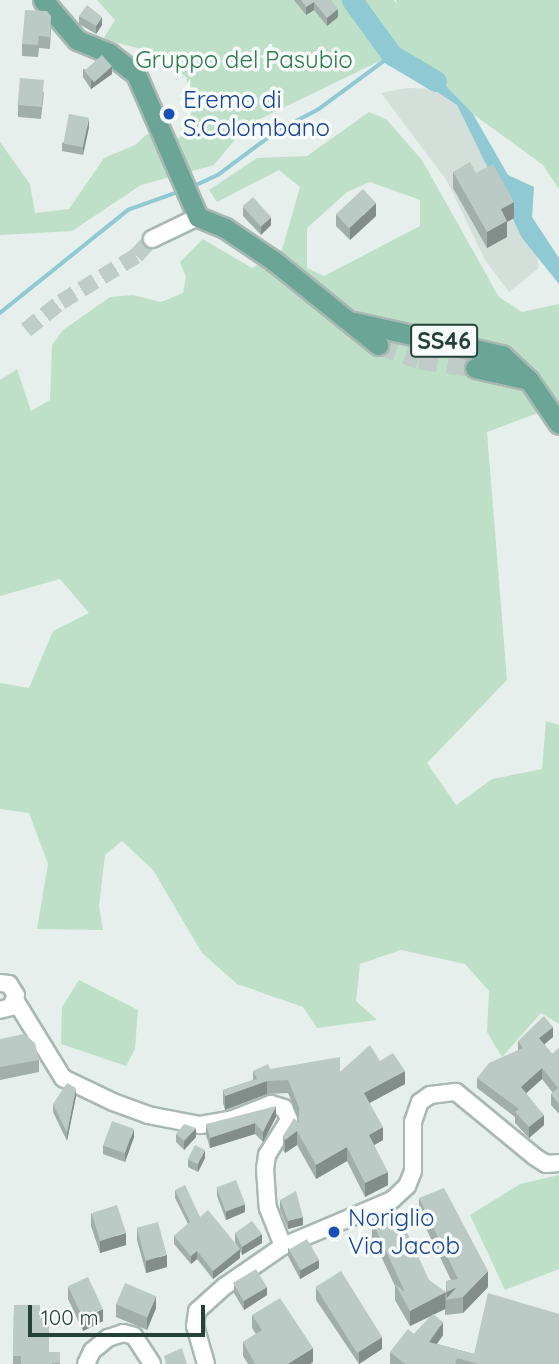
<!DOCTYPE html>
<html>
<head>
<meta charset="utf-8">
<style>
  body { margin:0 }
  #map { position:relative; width:559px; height:1364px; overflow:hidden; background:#e6efeb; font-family:Quicksand,sans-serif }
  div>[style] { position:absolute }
  .built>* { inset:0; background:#d4dfda }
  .green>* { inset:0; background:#bfe0c8 }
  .water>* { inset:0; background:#8ec9d4 }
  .stream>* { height:3.5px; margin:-1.75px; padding:0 1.75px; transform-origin:1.75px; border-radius:1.75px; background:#8ec9d4 }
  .river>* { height:21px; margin:-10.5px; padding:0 10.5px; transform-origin:10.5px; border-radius:10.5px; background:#8ec9d4 }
  .minor-tunnel>* { height:16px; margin-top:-8px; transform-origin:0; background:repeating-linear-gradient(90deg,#bfccc8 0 16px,transparent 0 24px) }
  .major-tunnel>* { height:19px; margin-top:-9.5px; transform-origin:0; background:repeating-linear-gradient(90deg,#bfccc8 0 19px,transparent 0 29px) }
  .roads { filter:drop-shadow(2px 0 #a8b8b2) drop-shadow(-2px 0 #a8b8b2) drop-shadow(0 2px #a8b8b2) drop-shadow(0 -2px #a8b8b2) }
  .minor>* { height:16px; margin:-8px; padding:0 8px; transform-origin:8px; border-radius:8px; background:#fff }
  .major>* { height:19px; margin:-9.5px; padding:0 9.5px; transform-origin:9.5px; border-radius:9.5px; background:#6aa596 }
  .wall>* { inset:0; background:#a1aea9 }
  .shaded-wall>* { inset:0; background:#838d89 }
  .building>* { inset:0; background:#bbcac4; transform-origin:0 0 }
  .dots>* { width:19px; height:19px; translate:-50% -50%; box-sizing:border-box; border:4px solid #f7fbf9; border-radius:50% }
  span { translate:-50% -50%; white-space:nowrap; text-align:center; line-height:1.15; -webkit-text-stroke:7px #f7fbf9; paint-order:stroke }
  .shield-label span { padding:2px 5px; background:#f7fbf9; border:2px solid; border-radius:5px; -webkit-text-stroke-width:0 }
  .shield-label { font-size:23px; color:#24423a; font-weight:700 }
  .park-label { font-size:24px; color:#2d7a4b }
  .transit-label { font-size:24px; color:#164399 }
  .left { translate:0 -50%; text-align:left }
  .scale { position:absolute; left:28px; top:1305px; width:177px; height:32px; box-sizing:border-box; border:4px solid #24423a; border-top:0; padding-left:9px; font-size:21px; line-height:24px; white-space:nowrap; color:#24423a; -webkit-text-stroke:5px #f7fbf9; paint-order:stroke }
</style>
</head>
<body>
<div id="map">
  <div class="built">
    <i style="clip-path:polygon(407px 88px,440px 89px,457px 105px,522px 238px,537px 256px,539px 268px,509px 292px,485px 260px,447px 181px,381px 93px)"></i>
  </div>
  <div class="green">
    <i style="clip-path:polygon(97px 0,394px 0,397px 4px,396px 0,559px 0,559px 189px,543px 165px,392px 55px,246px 126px,214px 165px,141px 185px,72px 231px,0 235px,0 142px,30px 184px,35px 213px,69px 209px,104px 158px,135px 145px,147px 134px,180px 138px,193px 108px,186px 77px,148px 51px,103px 39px,115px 20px)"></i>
    <i style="clip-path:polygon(evenodd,369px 112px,386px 119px,422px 160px,499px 297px,522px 312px,559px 304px,559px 405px,487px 432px,507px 680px,427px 763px,456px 805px,492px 779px,542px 769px,546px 721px,559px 725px,559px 1024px,541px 1013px,502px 1057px,487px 1032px,489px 991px,465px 964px,401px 950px,360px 964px,356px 1001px,377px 1020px,317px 1028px,303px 1007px,237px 984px,202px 953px,153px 870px,122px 841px,105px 855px,99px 906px,103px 930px,37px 929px,48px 864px,29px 813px,0 809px,0 683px,29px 688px,53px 631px,89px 613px,60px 579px,0 596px,0 380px,17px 369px,31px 411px,50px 400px,52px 345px,63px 330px,110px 297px,133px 295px,161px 302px,183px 293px,186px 277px,180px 262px,203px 239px,252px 268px,282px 250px,300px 187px,279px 170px,217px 202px,209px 190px,257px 158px,307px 156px,369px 112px,370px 182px,420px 200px,420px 226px,324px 276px,307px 268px,307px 228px,347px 192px,370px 182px)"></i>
    <i style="clip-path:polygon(79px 980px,138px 1010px,135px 1049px,126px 1066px,61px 1044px,62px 1007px)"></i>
    <i style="clip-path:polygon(559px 1175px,559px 1269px,505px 1290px,470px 1215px,520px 1184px)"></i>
  </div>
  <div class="water">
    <i style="clip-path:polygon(420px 59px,473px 114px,508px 175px,534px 187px,532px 217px,559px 258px,559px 284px,522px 238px,457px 105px,409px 73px)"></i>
  </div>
  <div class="stream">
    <i style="left:192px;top:187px;width:29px;rotate:-25deg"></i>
    <i style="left:218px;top:175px;width:74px;rotate:-36.7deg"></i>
    <i style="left:277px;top:131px;width:47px;rotate:-27.6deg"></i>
    <i style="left:319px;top:109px;width:91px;rotate:-36.5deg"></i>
    <i style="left:0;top:313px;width:164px;rotate:-38.8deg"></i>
    <i style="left:128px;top:210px;width:53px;rotate:-19.8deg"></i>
  </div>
  <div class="river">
    <i style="left:352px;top:0;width:68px;rotate:54deg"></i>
    <i style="left:392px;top:55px;width:51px;rotate:30.6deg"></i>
  </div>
  <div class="minor-tunnel">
    <i style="left:26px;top:330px;width:45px;rotate:-38.7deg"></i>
    <i style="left:61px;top:302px;width:88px;rotate:-31.5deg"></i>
    <i style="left:136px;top:256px;width:23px;rotate:-47deg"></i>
  </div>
  <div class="major-tunnel">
    <i style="left:378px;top:345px;width:43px;rotate:18.9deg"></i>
    <i style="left:419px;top:359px;width:57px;rotate:9.1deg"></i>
  </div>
  <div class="roads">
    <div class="minor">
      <i style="left:152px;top:239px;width:51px;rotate:-25.6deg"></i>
      <i style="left:0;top:983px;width:9px;rotate:6deg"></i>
      <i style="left:9px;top:984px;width:13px;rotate:58deg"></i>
      <i style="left:16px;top:995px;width:13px;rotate:113deg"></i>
      <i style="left:11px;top:1007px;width:11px;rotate:165deg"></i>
      <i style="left:15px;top:1000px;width:92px;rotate:58.4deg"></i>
      <i style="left:63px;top:1078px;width:55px;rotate:25.6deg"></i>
      <i style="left:113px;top:1102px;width:37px;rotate:20deg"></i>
      <i style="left:148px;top:1115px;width:53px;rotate:10.9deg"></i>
      <i style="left:200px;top:1125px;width:34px;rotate:-10deg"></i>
      <i style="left:233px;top:1119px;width:41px;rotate:-21.5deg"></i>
      <i style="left:271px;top:1104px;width:14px;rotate:17deg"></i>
      <i style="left:284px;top:1108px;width:13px;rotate:67deg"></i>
      <i style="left:289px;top:1120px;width:41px;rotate:122.2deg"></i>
      <i style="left:267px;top:1155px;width:14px;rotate:98deg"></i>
      <i style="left:265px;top:1169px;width:39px;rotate:86deg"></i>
      <i style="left:268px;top:1208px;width:41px;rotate:68.5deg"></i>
      <i style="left:86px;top:1364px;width:14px;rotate:-65deg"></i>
      <i style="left:92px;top:1351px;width:21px;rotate:-39deg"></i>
      <i style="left:108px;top:1338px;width:16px;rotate:-18deg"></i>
      <i style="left:123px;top:1333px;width:11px;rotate:15deg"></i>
      <i style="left:134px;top:1336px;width:33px;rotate:57deg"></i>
      <i style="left:206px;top:1364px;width:40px;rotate:-106deg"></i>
      <i style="left:195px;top:1326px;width:15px;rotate:-82deg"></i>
      <i style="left:197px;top:1311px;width:38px;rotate:-42deg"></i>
      <i style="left:225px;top:1286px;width:70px;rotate:-34.6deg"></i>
      <i style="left:283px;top:1246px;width:118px;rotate:-22.9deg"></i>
      <i style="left:392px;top:1200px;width:21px;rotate:-43deg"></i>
      <i style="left:407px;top:1186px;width:16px;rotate:-68deg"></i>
      <i style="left:413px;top:1171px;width:49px;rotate:-90deg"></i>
      <i style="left:413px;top:1122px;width:21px;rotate:-71deg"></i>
      <i style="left:420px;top:1102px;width:12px;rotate:-35deg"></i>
      <i style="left:430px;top:1095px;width:26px;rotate:-7deg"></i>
      <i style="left:456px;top:1092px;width:102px;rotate:39.4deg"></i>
      <i style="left:535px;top:1157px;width:13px;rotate:32deg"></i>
      <i style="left:546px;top:1164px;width:13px;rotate:-4deg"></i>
    </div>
    <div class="major">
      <i style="left:43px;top:0;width:52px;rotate:49.6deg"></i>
      <i style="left:77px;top:40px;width:35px;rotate:22deg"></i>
      <i style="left:109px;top:53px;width:34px;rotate:38deg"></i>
      <i style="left:136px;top:74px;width:156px;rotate:66.6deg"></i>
      <i style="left:198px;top:217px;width:29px;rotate:22deg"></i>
      <i style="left:225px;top:228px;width:59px;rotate:34deg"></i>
      <i style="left:274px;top:261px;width:134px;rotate:38.9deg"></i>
      <i style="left:354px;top:322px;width:152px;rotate:12.6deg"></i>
      <i style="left:502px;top:355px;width:37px;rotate:43deg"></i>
      <i style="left:529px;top:380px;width:53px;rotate:55.7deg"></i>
      <i style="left:475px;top:368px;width:55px;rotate:12.5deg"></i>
    </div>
  </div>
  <div class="wall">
    <i style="clip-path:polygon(294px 0,331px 0,338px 17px,327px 26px,314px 10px,306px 15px)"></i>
    <i style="clip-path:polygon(79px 16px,102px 25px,96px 34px,79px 24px)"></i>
    <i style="clip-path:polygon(51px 28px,50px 49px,39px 48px,38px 57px,22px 56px,22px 44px)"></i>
    <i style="clip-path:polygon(83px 69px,112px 74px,91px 89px,83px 77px)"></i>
    <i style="clip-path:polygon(44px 92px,41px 119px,18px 117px,18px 105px)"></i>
    <i style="clip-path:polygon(89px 127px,83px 155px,62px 151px,62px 143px)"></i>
    <i style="clip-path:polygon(453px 172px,476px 173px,514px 218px,507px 222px,507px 237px,487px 248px,453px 188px)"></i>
    <i style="clip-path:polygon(243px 207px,271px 225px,261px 235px,243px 216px)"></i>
    <i style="clip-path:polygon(336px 214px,376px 216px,350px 240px,336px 226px)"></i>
    <i style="clip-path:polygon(553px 1037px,544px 1044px,552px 1054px,559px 1048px,559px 1114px,551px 1105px,551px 1094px,553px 1093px,542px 1079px,526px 1093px,544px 1125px,529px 1138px,515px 1123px,515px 1117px,477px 1088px,477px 1078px,518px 1050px,518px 1041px)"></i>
    <i style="clip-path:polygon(0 1039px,39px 1060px,39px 1072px,0 1080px)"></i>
    <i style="clip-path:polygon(380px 1061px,405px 1084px,369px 1103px,383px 1140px,374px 1145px,388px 1185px,365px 1197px,347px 1161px,316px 1179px,297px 1145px,285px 1153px,283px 1150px,283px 1136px,299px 1123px,299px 1119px,288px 1093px,267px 1094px,225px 1110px,223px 1103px,223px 1090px,253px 1080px,253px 1071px,270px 1069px,340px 1072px)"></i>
    <i style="clip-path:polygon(76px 1096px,67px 1141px,53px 1112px,53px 1104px)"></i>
    <i style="clip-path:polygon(276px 1117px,263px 1142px,255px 1134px,210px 1148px,206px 1135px,206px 1124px)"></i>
    <i style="clip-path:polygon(176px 1134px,196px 1137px,184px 1150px,176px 1142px)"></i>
    <i style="clip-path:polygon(134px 1137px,125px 1162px,103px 1154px,103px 1145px)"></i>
    <i style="clip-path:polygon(205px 1158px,198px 1172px,188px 1167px,188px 1159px)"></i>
    <i style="clip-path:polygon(217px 1188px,245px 1212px,226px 1220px,217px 1196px)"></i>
    <i style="clip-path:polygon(175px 1190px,200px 1217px,238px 1247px,235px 1242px,235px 1233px,262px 1243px,242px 1255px,240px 1251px,240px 1258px,213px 1279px,197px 1259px,191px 1264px,174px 1244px,174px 1236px,188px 1224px,175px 1198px)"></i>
    <i style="clip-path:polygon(419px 1198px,488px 1287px,463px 1313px,445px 1315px,445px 1309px,433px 1315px,443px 1335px,437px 1344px,474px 1354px,559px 1364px,390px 1364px,390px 1352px,414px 1334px,431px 1316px,410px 1326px,395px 1300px,395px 1286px,372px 1237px,372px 1221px,446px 1298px,446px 1281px,451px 1280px,419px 1214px)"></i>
    <i style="clip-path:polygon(280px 1200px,303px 1225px,288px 1229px,280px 1209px)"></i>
    <i style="clip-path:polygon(91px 1213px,126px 1245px,100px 1253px,91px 1226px)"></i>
    <i style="clip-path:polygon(137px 1228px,167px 1267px,146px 1273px,137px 1240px)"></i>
    <i style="clip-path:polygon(288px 1248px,319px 1268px,300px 1279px,288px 1256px)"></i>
    <i style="clip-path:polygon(234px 1284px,267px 1295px,244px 1310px,234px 1293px)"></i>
    <i style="clip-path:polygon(68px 1287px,103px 1321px,83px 1331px,68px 1299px)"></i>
    <i style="clip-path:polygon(316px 1287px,382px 1349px,359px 1364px,316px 1300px)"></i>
    <i style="clip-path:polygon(116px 1304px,156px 1308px,147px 1330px,116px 1317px)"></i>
    <i style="clip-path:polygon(14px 1305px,40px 1318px,49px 1352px,60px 1352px,60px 1364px,13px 1364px)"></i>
    <i style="clip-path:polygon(252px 1315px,313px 1362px,310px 1364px,248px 1364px,243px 1356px,243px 1342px,256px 1334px,252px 1328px)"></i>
  </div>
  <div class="shaded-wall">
    <i style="clip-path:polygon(314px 2px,314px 10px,306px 15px,306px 7px)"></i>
    <i style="clip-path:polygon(338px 9px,338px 17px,327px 26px,327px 18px)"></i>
    <i style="clip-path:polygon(102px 17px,102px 25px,96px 34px,96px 26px)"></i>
    <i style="clip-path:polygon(112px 66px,112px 74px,91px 89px,91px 81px)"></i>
    <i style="clip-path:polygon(89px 118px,89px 127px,83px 155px,83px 147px)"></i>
    <i style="clip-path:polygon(514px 202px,514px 218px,507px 222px,507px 237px,487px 248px,487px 232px,501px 209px)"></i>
    <i style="clip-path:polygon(376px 203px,376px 216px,350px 240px,350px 228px)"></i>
    <i style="clip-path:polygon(271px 217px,271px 225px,261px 235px,261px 227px)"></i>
    <i style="clip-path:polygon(553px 1027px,553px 1037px,539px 1049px,539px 1038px)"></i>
    <i style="clip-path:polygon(542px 1068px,542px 1079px,521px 1098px,521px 1087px)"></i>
    <i style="clip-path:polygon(405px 1071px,405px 1084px,364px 1106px,364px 1093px)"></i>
    <i style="clip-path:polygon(267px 1081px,267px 1094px,225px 1110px,225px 1096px)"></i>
    <i style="clip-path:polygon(76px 1088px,76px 1096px,67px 1141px,67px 1133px)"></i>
    <i style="clip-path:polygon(276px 1106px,276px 1117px,263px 1142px,263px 1132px)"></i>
    <i style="clip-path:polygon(544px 1115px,544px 1125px,529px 1138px,529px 1127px)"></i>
    <i style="clip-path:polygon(255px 1123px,255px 1134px,210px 1148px,210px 1138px)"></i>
    <i style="clip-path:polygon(383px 1127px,383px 1140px,369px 1148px,369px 1135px)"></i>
    <i style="clip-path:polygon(196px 1128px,196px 1137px,184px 1150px,184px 1141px)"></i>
    <i style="clip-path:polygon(134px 1129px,134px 1137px,125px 1162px,125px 1153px)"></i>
    <i style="clip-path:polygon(297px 1131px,297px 1145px,285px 1153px,285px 1140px)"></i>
    <i style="clip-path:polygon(347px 1147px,347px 1161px,316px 1179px,316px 1165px)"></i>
    <i style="clip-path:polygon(205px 1150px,205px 1158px,198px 1172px,198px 1164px)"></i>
    <i style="clip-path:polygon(388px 1172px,388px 1185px,365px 1197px,365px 1183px)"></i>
    <i style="clip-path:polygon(245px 1204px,245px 1212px,226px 1220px,226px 1211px)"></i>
    <i style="clip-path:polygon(303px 1217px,303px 1225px,288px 1229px,288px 1221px)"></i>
    <i style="clip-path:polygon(126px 1233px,126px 1245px,100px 1253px,100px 1241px)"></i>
    <i style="clip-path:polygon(262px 1234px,262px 1243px,242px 1255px,242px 1247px)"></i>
    <i style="clip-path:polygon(240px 1249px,240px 1258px,213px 1279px,213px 1271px)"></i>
    <i style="clip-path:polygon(197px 1251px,197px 1259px,191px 1264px,191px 1256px)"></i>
    <i style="clip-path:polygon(167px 1255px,167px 1267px,146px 1273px,146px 1261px)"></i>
    <i style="clip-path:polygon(319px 1260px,319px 1268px,300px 1279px,300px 1270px)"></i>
    <i style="clip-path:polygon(488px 1271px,488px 1287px,463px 1313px,463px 1297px)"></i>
    <i style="clip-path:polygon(267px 1287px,267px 1295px,244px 1310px,244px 1301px)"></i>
    <i style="clip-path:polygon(457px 1287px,447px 1299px,447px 1292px)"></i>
    <i style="clip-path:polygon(446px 1292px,445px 1309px,410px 1326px,410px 1311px)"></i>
    <i style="clip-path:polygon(156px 1296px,156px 1308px,147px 1330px,147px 1317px)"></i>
    <i style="clip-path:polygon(103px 1309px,103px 1321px,83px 1331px,83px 1319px)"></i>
    <i style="clip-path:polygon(443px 1322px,443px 1335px,429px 1355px,429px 1342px)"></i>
    <i style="clip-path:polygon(382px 1337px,382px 1349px,359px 1364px,359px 1352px)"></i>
    <i style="clip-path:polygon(313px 1348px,313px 1362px,310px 1364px,288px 1364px)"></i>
  </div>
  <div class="building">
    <i style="clip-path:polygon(301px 0,331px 0,338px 9px,327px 18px,314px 2px,306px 7px)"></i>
    <i style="clip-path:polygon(87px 5px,102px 17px,96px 26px,79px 16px)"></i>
    <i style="clip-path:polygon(25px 10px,47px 11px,51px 16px,50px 37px,39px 36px,38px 45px,22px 44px)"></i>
    <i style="left:102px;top:55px;width:15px;height:24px;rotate:48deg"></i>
    <i style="left:20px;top:78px;width:24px;height:27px;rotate:5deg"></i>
    <i style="left:69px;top:114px;width:20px;height:30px;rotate:11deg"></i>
    <i style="clip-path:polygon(470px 162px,476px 173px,493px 164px,514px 202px,501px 209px,507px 221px,487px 232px,453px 172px)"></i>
    <i style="left:363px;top:189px;width:19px;height:37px;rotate:47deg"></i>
    <i style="left:253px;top:197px;width:27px;height:14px;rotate:48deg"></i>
    <i style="clip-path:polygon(544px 1016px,553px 1027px,539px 1038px,552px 1054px,559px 1048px,559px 1104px,551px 1094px,558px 1088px,542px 1068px,521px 1087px,544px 1115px,529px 1127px,515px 1112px,519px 1109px,477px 1078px,489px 1063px,523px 1048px,518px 1041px)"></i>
    <i style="clip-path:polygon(24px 1034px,35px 1043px,39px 1060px,0 1067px,0 1039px)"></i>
    <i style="clip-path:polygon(370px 1045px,380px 1061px,393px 1053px,405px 1071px,364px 1093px,383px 1127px,369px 1135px,388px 1172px,365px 1183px,347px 1147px,316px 1165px,297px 1131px,285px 1140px,283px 1136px,294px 1118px,299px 1123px,299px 1107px,288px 1080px,267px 1081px,225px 1096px,223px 1090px,257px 1079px,253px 1071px,268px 1064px,270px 1069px,340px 1057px,340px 1072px)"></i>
    <i style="clip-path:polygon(67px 1083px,76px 1088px,67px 1133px,53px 1104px)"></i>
    <i style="clip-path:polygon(276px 1106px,263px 1132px,255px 1123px,210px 1138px,206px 1124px)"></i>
    <i style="left:112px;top:1121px;width:23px;height:26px;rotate:20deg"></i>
    <i style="clip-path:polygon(184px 1124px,196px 1128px,184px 1141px,176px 1134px)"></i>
    <i style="left:195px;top:1145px;width:11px;height:16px;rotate:27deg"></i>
    <i style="left:236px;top:1180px;width:26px;height:21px;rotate:69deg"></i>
    <i style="clip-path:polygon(185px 1185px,200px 1217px,208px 1210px,240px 1249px,213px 1271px,197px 1251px,191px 1256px,174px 1236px,190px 1222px,175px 1190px)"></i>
    <i style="clip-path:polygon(444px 1188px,488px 1271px,463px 1297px,445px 1300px,457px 1287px,447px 1292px,446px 1281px,458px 1279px,419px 1198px)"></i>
    <i style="clip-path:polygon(296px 1191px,303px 1217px,288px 1221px,280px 1200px)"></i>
    <i style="left:117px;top:1205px;width:29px;height:27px;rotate:72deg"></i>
    <i style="clip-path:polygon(396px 1208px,429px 1280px,446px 1292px,410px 1311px,395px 1284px,405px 1292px,372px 1221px)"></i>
    <i style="clip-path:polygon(252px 1221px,262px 1234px,242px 1247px,235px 1233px)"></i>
    <i style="left:158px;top:1222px;width:34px;height:22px;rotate:75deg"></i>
    <i style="left:307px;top:1239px;width:24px;height:21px;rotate:60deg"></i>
    <i style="left:256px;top:1269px;width:21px;height:27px;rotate:59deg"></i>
    <i style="left:341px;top:1271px;width:78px;height:30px;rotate:58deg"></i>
    <i style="left:88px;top:1277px;width:35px;height:22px;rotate:65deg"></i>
    <i style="left:125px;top:1283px;width:34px;height:23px;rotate:23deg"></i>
    <i style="clip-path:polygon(488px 1293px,559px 1314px,559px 1364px,478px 1364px,457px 1358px,455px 1364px,405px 1364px,390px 1352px,408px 1329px,414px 1334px,433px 1314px,443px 1322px,429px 1342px,474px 1354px)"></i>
    <i style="clip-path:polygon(280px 1298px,313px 1348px,288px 1364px,255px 1364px,243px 1342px,262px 1330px,252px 1315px)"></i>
    <i style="clip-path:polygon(14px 1305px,40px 1305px,40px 1318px,49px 1318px,49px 1352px,60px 1352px,60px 1363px,52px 1363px,52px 1364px,21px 1364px,21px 1356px,13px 1356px)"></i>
    <i style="clip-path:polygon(182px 1348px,187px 1364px,166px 1364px,164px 1356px)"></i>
  </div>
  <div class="dots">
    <i style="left:169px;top:114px;background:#1a4fb4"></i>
    <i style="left:334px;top:1232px;background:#1a4fb4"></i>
  </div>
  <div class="shield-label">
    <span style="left:444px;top:341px">SS46</span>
  </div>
  <div class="park-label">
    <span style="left:244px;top:60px">Gruppo del Pasubio</span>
  </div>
  <div class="transit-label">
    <span class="left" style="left:183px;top:114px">Eremo di<br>S.Colombano</span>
    <span class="left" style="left:348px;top:1232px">Noriglio<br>Via Jacob</span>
  </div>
  <div class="scale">100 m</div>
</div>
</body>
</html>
